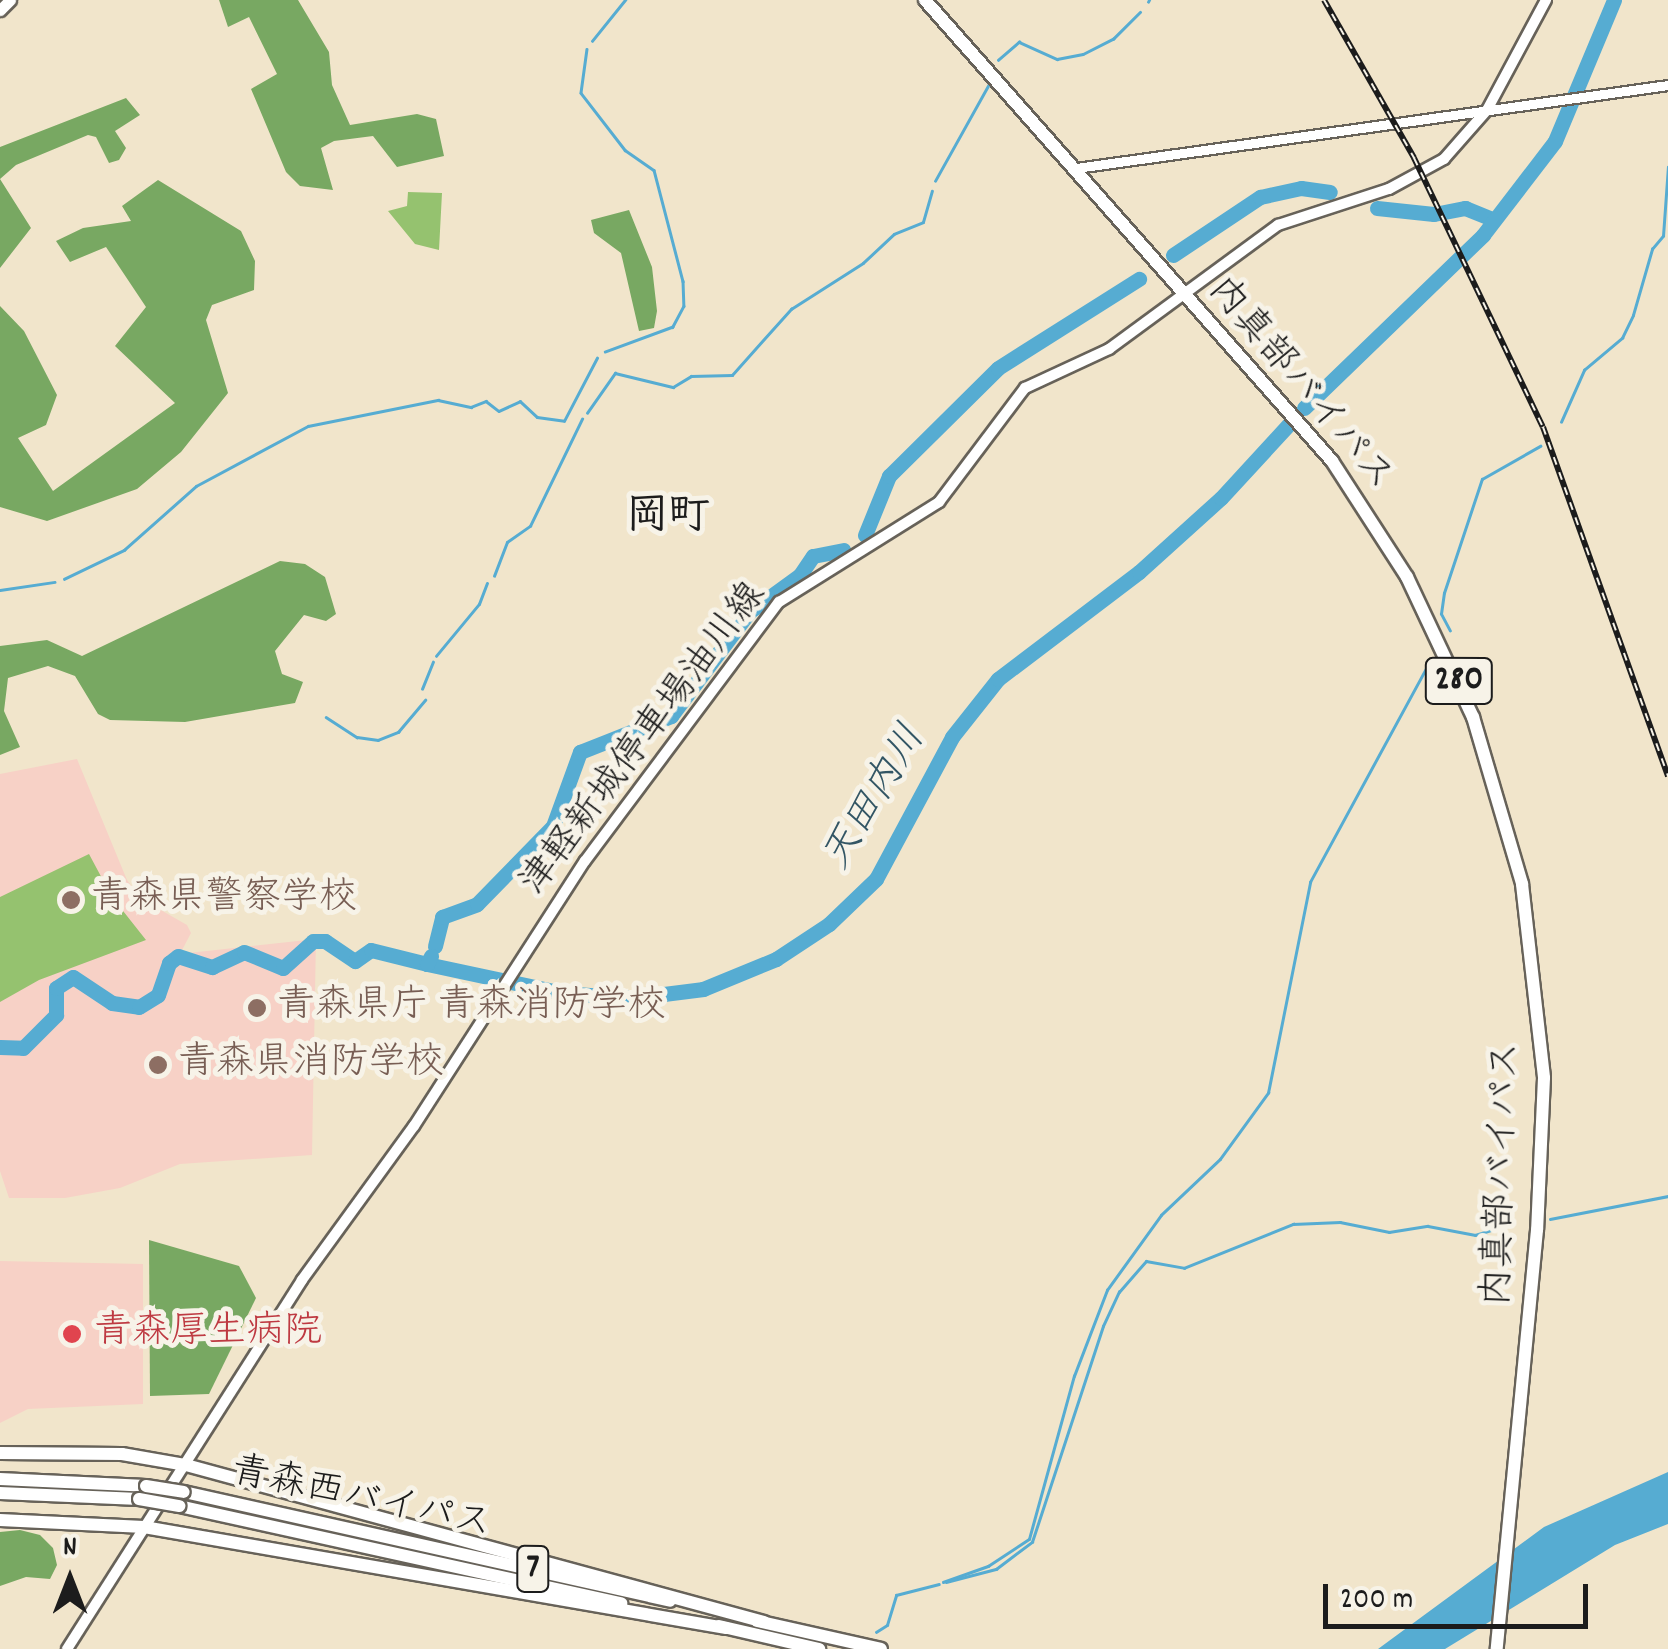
<!DOCTYPE html>
<html>
<head>
<meta charset="utf-8">
<style>
  body { margin:0 }
  #map { position:relative; width:1668px; height:1649px; overflow:hidden; background:#f1e5cb; font-family:Dekko,"Klee One",sans-serif }
  div>[style] { position:absolute }
  .built>* { inset:0; background:#f7d1c6 }
  .green>* { inset:0; background:#95c26f }
  .forest>* { inset:0; background:#78a862 }
  .water>* { inset:0; background:#56acd2 }
  .stream>* { height:2.5px; margin:-1.25px; padding:0 1.25px; transform-origin:1.25px; border-radius:1.25px; background:#56acd2 }
  .river>* { height:15px; margin:-7.5px; padding:0 7.5px; transform-origin:7.5px; border-radius:7.5px; background:#56acd2 }
  .roads { filter:drop-shadow(2px 0 #676259) drop-shadow(-2px 0 #676259) drop-shadow(0 2px #676259) drop-shadow(0 -2px #676259) }
  .tertiary>* { height:9px; margin:-4.5px; padding:0 4.5px; transform-origin:4.5px; border-radius:4.5px; background:#fff }
  .secondary>* { height:10px; margin:-5px; padding:0 5px; transform-origin:5px; border-radius:5px; background:#fff }
  .primary>* { height:11px; margin:-5.5px; padding:0 5.5px; transform-origin:5.5px; border-radius:5.5px; background:#fff }
  .trunk>* { height:12px; margin:-6px; padding:0 6px; transform-origin:6px; border-radius:6px; background:#fff }
  .rail>* { height:6px; margin-top:-3px; transform-origin:0; background:repeating-linear-gradient(90deg,#f7f3e8 0 8px,#1c1c1c 0 16px); box-sizing:border-box; border-block:2px solid #1c1c1c }
  .bridges { filter:drop-shadow(2px 0 #676259) drop-shadow(-2px 0 #676259) drop-shadow(0 2px #676259) drop-shadow(0 -2px #676259) }
  .trunk-bridge>* { height:12px; margin:-6px; padding:0 6px; transform-origin:6px; border-radius:6px; background:#fff }
  .dots>* { width:28px; height:28px; translate:-50% -50%; box-sizing:border-box; border:5px solid #f7f3e8; border-radius:50% }
  span { translate:-50% -50%; white-space:nowrap; text-align:center; line-height:1.15; -webkit-text-stroke:10px #f7f3e8; paint-order:stroke }
  .shield-label span { padding:2px 8px; background:#f7f3e8; border:2px solid; border-radius:8px; -webkit-text-stroke-width:0 }
  .shield-label { font-size:35px; color:#1c1c1c; font-weight:700 }
  .street-label { font-size:38px; color:#1c1c1c }
  .education-label { font-size:38px; color:#785e54 }
  .left { translate:0 -50%; text-align:left }
  .health-label { font-size:38px; color:#be3a42 }
  .water-label { font-size:40px; color:#335665; font-style:italic }
  .quarter-label { font-size:42px; color:#1c1c1c; font-weight:700 }
  .north { position:absolute; left:20px; top:1529px; width:100px; height:100px; -webkit-text-stroke:8px #f7f3e8; paint-order:stroke; rotate:0deg; font-size:28px; font-weight:700; line-height:40px; text-align:center; color:#1c1c1c }
  .north::after { content:''; display:block; margin:auto; width:35px; height:45px; background:#1c1c1c; clip-path:polygon(50% 0,100% 100%,50% 72%,0 100%) }
  .scale { position:absolute; left:1323px; top:1584px; width:265px; height:45px; box-sizing:border-box; border:5px solid #1c1c1c; border-top:0; padding-left:12px; font-size:30px; line-height:35px; white-space:nowrap; color:#1c1c1c; -webkit-text-stroke:8px #f7f3e8; paint-order:stroke }
</style>
</head>
<body>
<div id="map">
  <div class="built">
    <i style="clip-path:polygon(77px 759px,127px 880px,150px 911px,159px 909px,187px 925px,191px 933px,180px 954px,316px 939px,312px 1155px,180px 1164px,120px 1188px,65px 1198px,9px 1198px,0 1171px,0 774px)"></i>
    <i style="clip-path:polygon(0 1261px,143px 1264px,143px 1404px,28px 1409px,0 1423px)"></i>
  </div>
  <div class="green">
    <i style="clip-path:polygon(408px 192px,442px 193px,439px 250px,415px 244px,388px 211px,407px 206px)"></i>
    <i style="clip-path:polygon(89px 854px,112px 897px,146px 940px,39px 980px,0 1002px,0 897px)"></i>
  </div>
  <div class="forest">
    <i style="clip-path:polygon(219px 0,298px 0,329px 52px,332px 85px,350px 125px,417px 114px,436px 119px,444px 156px,397px 167px,373px 136px,334px 141px,321px 148px,333px 190px,300px 186px,286px 172px,251px 89px,277px 74px,249px 17px,228px 27px)"></i>
    <i style="clip-path:polygon(126px 98px,140px 115px,115px 131px,126px 148px,119px 160px,109px 163px,96px 137px,88px 135px,16px 165px,0 179px,31px 228px,0 268px,0 147px)"></i>
    <i style="clip-path:polygon(158px 180px,241px 231px,255px 261px,254px 290px,212px 305px,206px 320px,228px 393px,181px 452px,137px 489px,47px 521px,0 507px,0 306px,24px 331px,57px 395px,46px 425px,18px 438px,53px 491px,175px 403px,115px 346px,146px 307px,106px 247px,70px 262px,56px 241px,83px 228px,131px 221px,122px 206px)"></i>
    <i style="clip-path:polygon(629px 210px,652px 267px,657px 311px,654px 328px,639px 331px,621px 253px,594px 233px,591px 220px)"></i>
    <i style="clip-path:polygon(280px 561px,305px 564px,325px 577px,336px 614px,326px 621px,304px 615px,275px 651px,282px 674px,303px 682px,295px 703px,185px 722px,110px 720px,98px 714px,75px 676px,48px 666px,8px 678px,4px 711px,20px 747px,0 755px,0 646px,47px 640px,82px 656px)"></i>
    <i style="clip-path:polygon(149px 1240px,239px 1266px,256px 1298px,209px 1394px,150px 1396px)"></i>
    <i style="clip-path:polygon(20px 1530px,40px 1535px,53px 1548px,57px 1565px,50px 1579px,26px 1577px,0 1586px,0 1532px)"></i>
  </div>
  <div class="water">
    <i style="clip-path:polygon(1668px 1472px,1668px 1524px,1615px 1545px,1445px 1649px,1378px 1649px,1544px 1527px)"></i>
  </div>
  <div class="stream">
    <i style="left:1148px;top:2px;width:2px;rotate:-63deg"></i>
    <i style="left:592px;top:41px;width:53px;rotate:-51.2deg"></i>
    <i style="left:587px;top:49px;width:44px;rotate:97.8deg"></i>
    <i style="left:581px;top:93px;width:72px;rotate:52.3deg"></i>
    <i style="left:625px;top:150px;width:35px;rotate:35deg"></i>
    <i style="left:654px;top:170px;width:115px;rotate:75.4deg"></i>
    <i style="left:683px;top:281px;width:25px;rotate:88deg"></i>
    <i style="left:684px;top:306px;width:24px;rotate:118deg"></i>
    <i style="left:673px;top:327px;width:72px;rotate:159.8deg"></i>
    <i style="left:998px;top:60px;width:28px;rotate:-41deg"></i>
    <i style="left:1019px;top:42px;width:42px;rotate:24.1deg"></i>
    <i style="left:1057px;top:59px;width:26px;rotate:-11deg"></i>
    <i style="left:1083px;top:54px;width:34px;rotate:-27deg"></i>
    <i style="left:1113px;top:39px;width:38px;rotate:-45deg"></i>
    <i style="left:935px;top:181px;width:111px;rotate:-60.9deg"></i>
    <i style="left:587px;top:413px;width:49px;rotate:-55deg"></i>
    <i style="left:615px;top:373px;width:60px;rotate:13.6deg"></i>
    <i style="left:673px;top:387px;width:21px;rotate:-31deg"></i>
    <i style="left:691px;top:376px;width:41px;rotate:-1.4deg"></i>
    <i style="left:732px;top:375px;width:89px;rotate:-48.2deg"></i>
    <i style="left:791px;top:309px;width:85px;rotate:-32.6deg"></i>
    <i style="left:863px;top:263px;width:42px;rotate:-43.1deg"></i>
    <i style="left:894px;top:234px;width:31px;rotate:-22deg"></i>
    <i style="left:923px;top:222px;width:32px;rotate:-74deg"></i>
    <i style="left:1561px;top:422px;width:57px;rotate:-66.1deg"></i>
    <i style="left:1584px;top:370px;width:50px;rotate:-40.1deg"></i>
    <i style="left:1622px;top:338px;width:25px;rotate:-64deg"></i>
    <i style="left:1633px;top:315px;width:69px;rotate:-73.9deg"></i>
    <i style="left:1652px;top:249px;width:17px;rotate:-50deg"></i>
    <i style="left:1663px;top:236px;width:69px;rotate:-85.9deg"></i>
    <i style="left:494px;top:576px;width:36px;rotate:-69deg"></i>
    <i style="left:507px;top:542px;width:28px;rotate:-35deg"></i>
    <i style="left:530px;top:526px;width:119px;rotate:-64.1deg"></i>
    <i style="left:64px;top:579px;width:67px;rotate:-25.8deg"></i>
    <i style="left:124px;top:550px;width:96px;rotate:-41.6deg"></i>
    <i style="left:196px;top:486px;width:127px;rotate:-28.2deg"></i>
    <i style="left:308px;top:426px;width:133px;rotate:-11.3deg"></i>
    <i style="left:438px;top:400px;width:34px;rotate:12deg"></i>
    <i style="left:471px;top:407px;width:16px;rotate:-22deg"></i>
    <i style="left:486px;top:401px;width:16px;rotate:38deg"></i>
    <i style="left:499px;top:411px;width:23px;rotate:-25deg"></i>
    <i style="left:520px;top:401px;width:23px;rotate:43deg"></i>
    <i style="left:537px;top:417px;width:27px;rotate:8deg"></i>
    <i style="left:564px;top:421px;width:71px;rotate:-62.4deg"></i>
    <i style="left:0;top:590px;width:55px;rotate:-8.4deg"></i>
    <i style="left:1450px;top:631px;width:19px;rotate:-118deg"></i>
    <i style="left:1441px;top:614px;width:21px;rotate:-82deg"></i>
    <i style="left:1444px;top:593px;width:120px;rotate:-71.6deg"></i>
    <i style="left:1482px;top:479px;width:67px;rotate:-29.6deg"></i>
    <i style="left:436px;top:656px;width:67px;rotate:-50.4deg"></i>
    <i style="left:479px;top:604px;width:22px;rotate:-69deg"></i>
    <i style="left:422px;top:689px;width:29px;rotate:-68deg"></i>
    <i style="left:326px;top:717px;width:37px;rotate:33deg"></i>
    <i style="left:357px;top:737px;width:21px;rotate:8deg"></i>
    <i style="left:378px;top:740px;width:22px;rotate:-22deg"></i>
    <i style="left:398px;top:732px;width:42px;rotate:-49.8deg"></i>
    <i style="left:1550px;top:1219px;width:120px;rotate:-11deg"></i>
    <i style="left:943px;top:1582px;width:48px;rotate:-19.6deg"></i>
    <i style="left:988px;top:1566px;width:49px;rotate:-33.4deg"></i>
    <i style="left:1029px;top:1539px;width:169px;rotate:-74.6deg"></i>
    <i style="left:1074px;top:1376px;width:92px;rotate:-69deg"></i>
    <i style="left:1107px;top:1290px;width:92px;rotate:-54.2deg"></i>
    <i style="left:1161px;top:1215px;width:81px;rotate:-43.5deg"></i>
    <i style="left:1220px;top:1159px;width:82px;rotate:-54deg"></i>
    <i style="left:1268px;top:1093px;width:215px;rotate:-78.7deg"></i>
    <i style="left:1310px;top:882px;width:251px;rotate:-61.5deg"></i>
    <i style="left:946px;top:1582px;width:52px;rotate:-14.6deg"></i>
    <i style="left:996px;top:1569px;width:45px;rotate:-36.9deg"></i>
    <i style="left:1032px;top:1542px;width:227px;rotate:-71.8deg"></i>
    <i style="left:1103px;top:1326px;width:38px;rotate:-65deg"></i>
    <i style="left:1119px;top:1292px;width:41px;rotate:-48.9deg"></i>
    <i style="left:1146px;top:1261px;width:39px;rotate:10deg"></i>
    <i style="left:1184px;top:1268px;width:118px;rotate:-22deg"></i>
    <i style="left:1293px;top:1224px;width:47px;rotate:-2.4deg"></i>
    <i style="left:1340px;top:1222px;width:50px;rotate:11.5deg"></i>
    <i style="left:1389px;top:1232px;width:39px;rotate:-9deg"></i>
    <i style="left:1428px;top:1226px;width:48px;rotate:10.8deg"></i>
    <i style="left:1475px;top:1235px;width:34px;rotate:-17deg"></i>
    <i style="left:876px;top:1632px;width:13px;rotate:-32deg"></i>
    <i style="left:887px;top:1625px;width:31px;rotate:-73deg"></i>
    <i style="left:896px;top:1595px;width:44px;rotate:-14.3deg"></i>
  </div>
  <div class="river">
    <i style="left:1377px;top:208px;width:57px;rotate:6deg"></i>
    <i style="left:1434px;top:214px;width:32px;rotate:-11deg"></i>
    <i style="left:1465px;top:208px;width:31px;rotate:22deg"></i>
    <i style="left:1173px;top:255px;width:105px;rotate:-33.7deg"></i>
    <i style="left:1260px;top:197px;width:42px;rotate:-12.4deg"></i>
    <i style="left:1301px;top:188px;width:29px;rotate:8deg"></i>
    <i style="left:1304px;top:408px;width:249px;rotate:-44deg"></i>
    <i style="left:1483px;top:235px;width:118px;rotate:-52.5deg"></i>
    <i style="left:1555px;top:141px;width:153px;rotate:-67.3deg"></i>
    <i style="left:865px;top:535px;width:64px;rotate:-67.9deg"></i>
    <i style="left:889px;top:476px;width:153px;rotate:-44.7deg"></i>
    <i style="left:998px;top:368px;width:167px;rotate:-32.3deg"></i>
    <i style="left:435px;top:946px;width:30px;rotate:-76deg"></i>
    <i style="left:442px;top:917px;width:37px;rotate:-20deg"></i>
    <i style="left:477px;top:904px;width:109px;rotate:-45.7deg"></i>
    <i style="left:553px;top:826px;width:79px;rotate:-70deg"></i>
    <i style="left:580px;top:752px;width:98px;rotate:-21.6deg"></i>
    <i style="left:671px;top:716px;width:130px;rotate:-53.1deg"></i>
    <i style="left:749px;top:612px;width:63px;rotate:-36deg"></i>
    <i style="left:800px;top:575px;width:23px;rotate:-56deg"></i>
    <i style="left:813px;top:556px;width:31px;rotate:-11deg"></i>
    <i style="left:427px;top:964px;width:138px;rotate:12.1deg"></i>
    <i style="left:562px;top:993px;width:70px;rotate:4.1deg"></i>
    <i style="left:632px;top:998px;width:72px;rotate:-7.2deg"></i>
    <i style="left:703px;top:989px;width:79px;rotate:-22.3deg"></i>
    <i style="left:776px;top:959px;width:64px;rotate:-33.4deg"></i>
    <i style="left:829px;top:924px;width:65px;rotate:-43.8deg"></i>
    <i style="left:876px;top:879px;width:161px;rotate:-61.8deg"></i>
    <i style="left:952px;top:737px;width:74px;rotate:-51.6deg"></i>
    <i style="left:998px;top:679px;width:177px;rotate:-37.2deg"></i>
    <i style="left:1139px;top:572px;width:110px;rotate:-42.1deg"></i>
    <i style="left:1221px;top:498px;width:100px;rotate:-47.4deg"></i>
    <i style="left:0;top:1047px;width:23px;rotate:2deg"></i>
    <i style="left:23px;top:1048px;width:47px;rotate:-45deg"></i>
    <i style="left:56px;top:1015px;width:27px;rotate:-90deg"></i>
    <i style="left:56px;top:988px;width:20px;rotate:-33deg"></i>
    <i style="left:73px;top:977px;width:47px;rotate:33.7deg"></i>
    <i style="left:112px;top:1003px;width:27px;rotate:8deg"></i>
    <i style="left:139px;top:1007px;width:22px;rotate:-32deg"></i>
    <i style="left:158px;top:995px;width:34px;rotate:-71deg"></i>
    <i style="left:169px;top:963px;width:11px;rotate:-38deg"></i>
    <i style="left:178px;top:956px;width:36px;rotate:18deg"></i>
    <i style="left:212px;top:967px;width:35px;rotate:-25deg"></i>
    <i style="left:244px;top:952px;width:42px;rotate:22.3deg"></i>
    <i style="left:283px;top:968px;width:40px;rotate:-42deg"></i>
    <i style="left:313px;top:941px;width:12px"></i>
    <i style="left:325px;top:941px;width:36px;rotate:34deg"></i>
    <i style="left:355px;top:961px;width:19px;rotate:-35deg"></i>
    <i style="left:371px;top:950px;width:58px;rotate:14deg"></i>
    <i style="left:427px;top:964px;width:9px;rotate:-63deg"></i>
  </div>
  <div class="roads">
    <div class="tertiary">
      <i style="left:1076px;top:168px;width:598px;rotate:-7.98deg"></i>
    </div>
    <div class="secondary">
      <i style="left:67px;top:1649px;width:437px;rotate:-57.5deg"></i>
      <i style="left:302px;top:1280px;width:190px;rotate:-54deg"></i>
      <i style="left:414px;top:1126px;width:315px;rotate:-57.2deg"></i>
      <i style="left:585px;top:861px;width:324px;rotate:-53.2deg"></i>
      <i style="left:779px;top:602px;width:189px;rotate:-32deg"></i>
      <i style="left:939px;top:502px;width:143px;rotate:-53deg"></i>
      <i style="left:1025px;top:388px;width:93px;rotate:-24.9deg"></i>
      <i style="left:1109px;top:349px;width:210px;rotate:-36.3deg"></i>
      <i style="left:1278px;top:225px;width:117px;rotate:-18deg"></i>
      <i style="left:1389px;top:189px;width:63px;rotate:-28.6deg"></i>
      <i style="left:1444px;top:159px;width:65px;rotate:-48.7deg"></i>
      <i style="left:1487px;top:110px;width:125px;rotate:-61.8deg"></i>
    </div>
    <div class="primary">
      <i style="left:0;top:10px;width:14px;rotate:-45deg"></i>
    </div>
    <div class="trunk">
      <i style="left:925px;top:0;width:615px;rotate:48.56deg"></i>
      <i style="left:1332px;top:461px;width:138px;rotate:57.1deg"></i>
      <i style="left:1407px;top:577px;width:155px;rotate:64.8deg"></i>
      <i style="left:1473px;top:717px;width:174px;rotate:73.6deg"></i>
      <i style="left:1522px;top:884px;width:195px;rotate:83.5deg"></i>
      <i style="left:1544px;top:1078px;width:152px;rotate:92.6deg"></i>
      <i style="left:1537px;top:1230px;width:421px;rotate:95.5deg"></i>
      <i style="left:0;top:1453px;width:122px;rotate:0.5deg"></i>
      <i style="left:122px;top:1454px;width:65px;rotate:9.8deg"></i>
      <i style="left:186px;top:1465px;width:599px;rotate:15.2deg"></i>
      <i style="left:0;top:1479px;width:146px;rotate:2.7deg"></i>
      <i style="left:184px;top:1492px;width:498px;rotate:12.6deg"></i>
      <i style="left:0;top:1493px;width:139px;rotate:2.5deg"></i>
      <i style="left:179px;top:1506px;width:453px;rotate:12.4deg"></i>
      <i style="left:0;top:1520px;width:144px;rotate:2.8deg"></i>
      <i style="left:144px;top:1527px;width:591px;rotate:9.85deg"></i>
      <i style="left:757px;top:1621px;width:127px;rotate:12.7deg"></i>
      <i style="left:719px;top:1626px;width:103px;rotate:13deg"></i>
    </div>
  </div>
  <div class="rail">
    <i style="left:1324px;top:0;width:182px;rotate:60.3deg"></i>
    <i style="left:1414px;top:158px;width:298px;rotate:64.4deg"></i>
    <i style="left:1543px;top:427px;width:371px;rotate:70.3deg"></i>
  </div>
  <div class="bridges">
    <div class="trunk-bridge">
      <i style="left:146px;top:1486px;width:38px;rotate:9deg"></i>
      <i style="left:139px;top:1499px;width:41px;rotate:9.9deg"></i>
    </div>
  </div>
  <div class="dots">
    <i style="left:71px;top:900px;background:#8d6e63"></i>
    <i style="left:257px;top:1008px;background:#8d6e63"></i>
    <i style="left:158px;top:1065px;background:#8d6e63"></i>
    <i style="left:72px;top:1334px;background:#e0444e"></i>
  </div>
  <div class="shield-label">
    <span style="left:1459px;top:681px">280</span>
    <span style="left:533px;top:1569px">7</span>
  </div>
  <div class="street-label">
    <span style="left:1299px;top:385px;rotate:50deg">内真部バイパス</span>
    <span style="left:645px;top:740px;rotate:-53deg">津軽新城停車場油川線</span>
    <span style="left:1504px;top:1174px;rotate:-88deg">内真部バイパス</span>
    <span style="left:361px;top:1500px;rotate:12deg">青森西バイパス</span>
  </div>
  <div class="education-label">
    <span class="left" style="left:91px;top:900px">青森県警察学校</span>
    <span class="left" style="left:277px;top:1008px">青森県庁 青森消防学校</span>
    <span class="left" style="left:178px;top:1065px">青森県消防学校</span>
  </div>
  <div class="health-label">
    <span class="left" style="left:94px;top:1334px">青森厚生病院</span>
  </div>
  <div class="water-label">
    <span style="left:877px;top:799px;rotate:-59deg">天田内川</span>
  </div>
  <div class="quarter-label">
    <span style="left:668px;top:519px">岡町</span>
  </div>
  <div class="north">N</div>
  <div class="scale">200 m</div>
</div>
</body>
</html>
